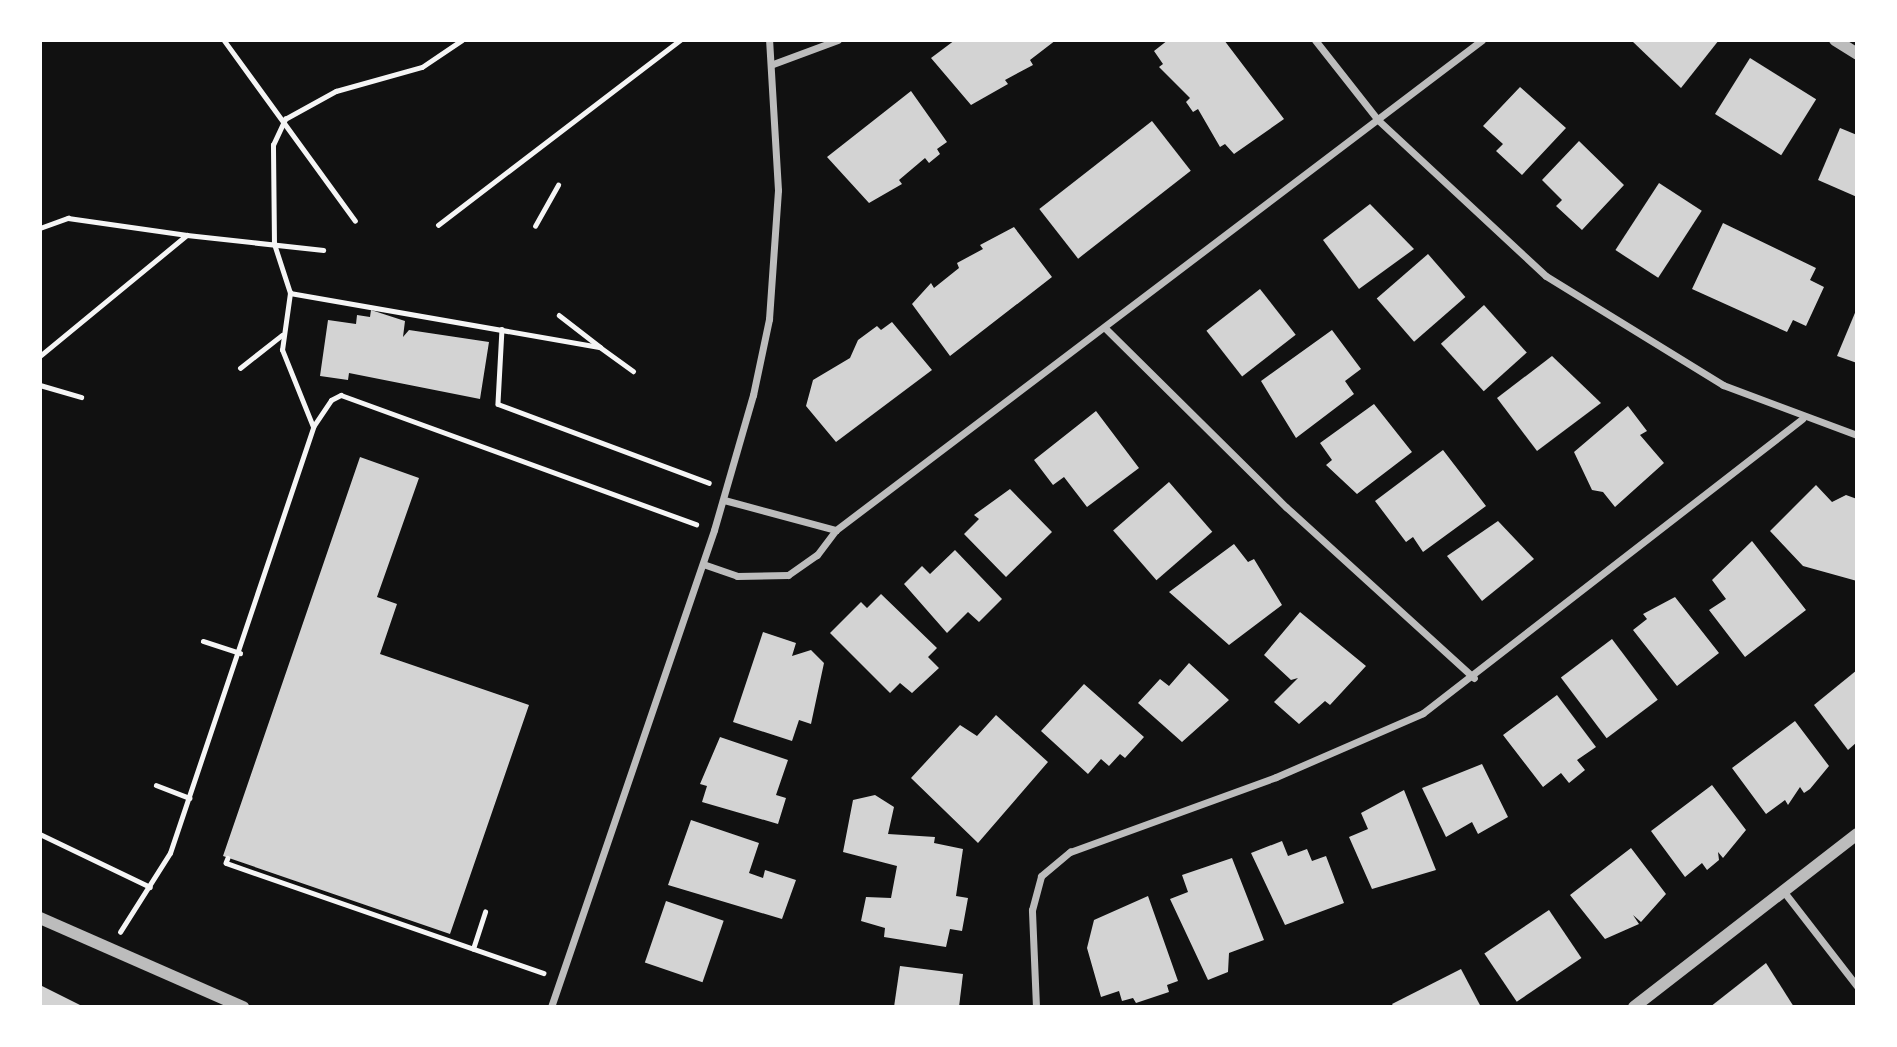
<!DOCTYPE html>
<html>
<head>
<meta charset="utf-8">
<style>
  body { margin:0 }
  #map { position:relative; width:1897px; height:1047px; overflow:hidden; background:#111; font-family:Karla,sans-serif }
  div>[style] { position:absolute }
  .building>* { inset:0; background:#d3d3d3; transform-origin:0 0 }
  .path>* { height:4.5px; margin:-2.25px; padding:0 2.25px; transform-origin:2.25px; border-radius:2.25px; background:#f5f5f5 }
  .minor>* { height:7px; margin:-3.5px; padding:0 3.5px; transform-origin:3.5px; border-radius:3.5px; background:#bcbcbc }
  .tertiary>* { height:12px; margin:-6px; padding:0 6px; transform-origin:6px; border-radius:6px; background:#bcbcbc }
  span { translate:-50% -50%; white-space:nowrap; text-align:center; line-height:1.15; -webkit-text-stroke:5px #fff; paint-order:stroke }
  .frame { position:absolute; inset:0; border:42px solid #fff; pointer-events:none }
</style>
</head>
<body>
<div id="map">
  <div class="building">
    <i style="clip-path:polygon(955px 40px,1056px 40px,1030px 60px,1033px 65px,1005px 80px,1008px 84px,971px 105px,931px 58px)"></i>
    <i style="clip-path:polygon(1168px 40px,1224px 40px,1284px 119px,1234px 154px,1225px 144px,1220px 147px,1198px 109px,1193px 112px,1186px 102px,1190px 98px,1159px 67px,1163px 64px,1154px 51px)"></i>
    <i style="clip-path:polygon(1631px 40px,1719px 40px,1681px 88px)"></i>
    <i style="left:1750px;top:58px;width:78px;height:66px;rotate:32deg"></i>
    <i style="clip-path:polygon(1520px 87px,1566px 128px,1522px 175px,1496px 151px,1503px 144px,1483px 126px)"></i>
    <i style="clip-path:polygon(911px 91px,947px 142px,937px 149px,940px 154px,929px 163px,925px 158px,899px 180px,902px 184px,869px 203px,827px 157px)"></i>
    <i style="left:1152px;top:121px;width:63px;height:143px;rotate:52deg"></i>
    <i style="clip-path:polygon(1840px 128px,1857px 135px,1857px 197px,1818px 180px)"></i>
    <i style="clip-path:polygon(1579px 141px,1624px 185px,1582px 230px,1556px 206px,1562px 200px,1542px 180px)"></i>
    <i style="left:1659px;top:183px;width:51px;height:80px;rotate:33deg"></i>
    <i style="clip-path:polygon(1370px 204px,1414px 249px,1359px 289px,1323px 240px)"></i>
    <i style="clip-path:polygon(1723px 223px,1816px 268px,1810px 280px,1824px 287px,1806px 326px,1793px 320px,1787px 332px,1692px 289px)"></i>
    <i style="clip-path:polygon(1014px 227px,1052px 277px,950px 356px,912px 304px,931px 283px,934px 288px,959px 268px,957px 263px,983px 249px,980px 245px)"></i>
    <i style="left:1428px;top:254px;width:57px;height:68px;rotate:49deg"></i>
    <i style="left:1260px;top:289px;width:58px;height:68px;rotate:52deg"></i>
    <i style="left:1484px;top:305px;width:64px;height:58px;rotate:48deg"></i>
    <i style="clip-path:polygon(1857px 308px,1857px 363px,1837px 356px)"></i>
    <i style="clip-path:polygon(371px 310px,405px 321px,403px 337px,409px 330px,489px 342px,480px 399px,349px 373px,348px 380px,320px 376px,328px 320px,356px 324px,357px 315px,370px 317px)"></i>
    <i style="clip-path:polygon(892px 322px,932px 370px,836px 442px,806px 406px,813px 380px,850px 358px,858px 340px,877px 326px,881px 330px)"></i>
    <i style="clip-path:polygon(1332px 330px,1361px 369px,1345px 381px,1354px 394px,1296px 438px,1261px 381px)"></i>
    <i style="clip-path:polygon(1552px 356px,1601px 403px,1537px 451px,1497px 398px)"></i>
    <i style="clip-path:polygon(1374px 404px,1412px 452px,1357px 494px,1326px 465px,1332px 460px,1320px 443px)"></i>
    <i style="clip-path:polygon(1628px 406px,1647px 431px,1640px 435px,1664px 463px,1615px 507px,1603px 492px,1592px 490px,1574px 452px)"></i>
    <i style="clip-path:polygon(1096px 411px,1139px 468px,1087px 507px,1064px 477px,1053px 485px,1034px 460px)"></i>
    <i style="clip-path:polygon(1443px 450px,1486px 506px,1423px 552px,1413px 537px,1406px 542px,1375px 501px)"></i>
    <i style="clip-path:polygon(360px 457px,419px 478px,377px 597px,397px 604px,380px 654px,529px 705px,450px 934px,223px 856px)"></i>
    <i style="left:1169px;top:482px;width:66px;height:74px;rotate:49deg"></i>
    <i style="clip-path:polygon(1816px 485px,1832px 502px,1846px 495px,1857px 499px,1857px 581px,1803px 566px,1770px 531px)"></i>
    <i style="clip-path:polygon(1010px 489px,1052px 532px,1006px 577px,964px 534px,979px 519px,974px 515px)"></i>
    <i style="clip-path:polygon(1498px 521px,1534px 559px,1482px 601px,1447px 556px)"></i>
    <i style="clip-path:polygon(1752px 541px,1806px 610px,1745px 657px,1709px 610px,1726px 599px,1712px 580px)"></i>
    <i style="clip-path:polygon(1234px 544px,1248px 562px,1254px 559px,1282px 605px,1229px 645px,1169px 592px)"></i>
    <i style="clip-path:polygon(955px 550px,1002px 599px,979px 622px,968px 612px,947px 633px,904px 584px,922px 566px,930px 574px)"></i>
    <i style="clip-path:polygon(881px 594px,937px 648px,928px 657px,939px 668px,912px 693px,900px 683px,890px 693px,830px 633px,861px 602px,867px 608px)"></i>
    <i style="clip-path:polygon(1675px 597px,1719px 653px,1677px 686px,1633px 630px,1647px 619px,1643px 614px)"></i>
    <i style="clip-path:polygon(1300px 612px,1366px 666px,1330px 705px,1325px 701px,1299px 724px,1274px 702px,1298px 678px,1291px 680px,1264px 655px)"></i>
    <i style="clip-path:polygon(763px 632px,796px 643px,792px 656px,811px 650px,824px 663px,811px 724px,799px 720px,792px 741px,733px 722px)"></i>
    <i style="left:1612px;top:639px;width:76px;height:64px;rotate:53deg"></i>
    <i style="clip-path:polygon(1189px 663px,1229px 700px,1182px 742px,1138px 703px,1160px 679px,1169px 686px)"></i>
    <i style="clip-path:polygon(1857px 670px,1857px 742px,1848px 750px,1814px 705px)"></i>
    <i style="clip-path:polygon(1084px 684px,1144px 737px,1125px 758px,1120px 754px,1109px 766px,1101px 759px,1088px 774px,1041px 731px)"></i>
    <i style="clip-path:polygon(1557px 695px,1596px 747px,1577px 760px,1585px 770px,1569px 783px,1561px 773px,1543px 787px,1503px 735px)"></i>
    <i style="clip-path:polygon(996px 715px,1048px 762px,978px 843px,911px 778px,960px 725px,977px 736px)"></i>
    <i style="clip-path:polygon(1795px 721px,1829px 766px,1810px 789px,1804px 793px,1800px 787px,1788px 805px,1785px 800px,1766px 814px,1732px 768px)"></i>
    <i style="clip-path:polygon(720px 737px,788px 760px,776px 795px,786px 798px,778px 824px,702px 802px,707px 786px,700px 784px)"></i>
    <i style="clip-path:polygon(1482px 764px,1508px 817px,1478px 834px,1472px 822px,1446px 837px,1422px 788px)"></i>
    <i style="clip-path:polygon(1712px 785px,1746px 830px,1723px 858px,1718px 852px,1719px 860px,1707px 870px,1702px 863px,1685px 877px,1651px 831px)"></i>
    <i style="clip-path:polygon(1404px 790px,1436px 870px,1372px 889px,1349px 837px,1368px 829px,1361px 813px)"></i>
    <i style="clip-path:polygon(875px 795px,894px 807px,888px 834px,935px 837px,934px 843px,963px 849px,956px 896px,968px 898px,962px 931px,950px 929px,946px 947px,884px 937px,885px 928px,861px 921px,866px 897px,891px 898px,897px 866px,843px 852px,853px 800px)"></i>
    <i style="clip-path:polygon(691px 820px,759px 843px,749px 873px,763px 878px,765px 870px,796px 880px,782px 919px,668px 885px)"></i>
    <i style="clip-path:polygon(1282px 841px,1288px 856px,1307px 849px,1312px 861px,1326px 856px,1344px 903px,1285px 925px,1251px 853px)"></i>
    <i style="clip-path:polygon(1631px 848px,1666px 894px,1641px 922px,1633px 915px,1639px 924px,1605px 939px,1570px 895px)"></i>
    <i style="clip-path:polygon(1232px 858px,1264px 940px,1229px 953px,1228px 972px,1208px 980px,1170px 899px,1188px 892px,1182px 875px)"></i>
    <i style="clip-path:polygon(1148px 896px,1178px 981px,1167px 985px,1169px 992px,1136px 1003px,1133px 998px,1122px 1001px,1119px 991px,1101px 997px,1087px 948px,1094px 920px)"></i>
    <i style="left:666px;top:901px;width:61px;height:65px;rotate:19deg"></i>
    <i style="left:1549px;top:910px;width:58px;height:78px;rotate:56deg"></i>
    <i style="clip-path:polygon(1766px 963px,1794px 1007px,1710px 1007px)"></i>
    <i style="clip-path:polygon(900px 966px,963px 974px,959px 1007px,894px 1007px)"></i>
    <i style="clip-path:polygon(1461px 969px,1481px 1007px,1394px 1007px,1392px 1004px)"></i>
    <i style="clip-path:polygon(40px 985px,84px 1007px,40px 1007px)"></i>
  </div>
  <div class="path">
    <i style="left:224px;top:40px;width:223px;rotate:54deg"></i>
    <i style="left:438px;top:225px;width:305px;rotate:-37.4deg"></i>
    <i style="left:535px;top:226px;width:47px;rotate:-60.7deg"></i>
    <i style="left:40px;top:228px;width:30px;rotate:-20deg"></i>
    <i style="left:68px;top:218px;width:120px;rotate:8.1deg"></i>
    <i style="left:290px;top:293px;width:315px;rotate:9.9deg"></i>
    <i style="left:600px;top:347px;width:41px;rotate:36deg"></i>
    <i style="left:559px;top:315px;width:51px;rotate:37.8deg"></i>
    <i style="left:502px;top:329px;width:75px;rotate:93.1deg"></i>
    <i style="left:498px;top:404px;width:225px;rotate:20.5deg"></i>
    <i style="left:40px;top:356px;width:190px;rotate:-39.5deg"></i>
    <i style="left:187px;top:235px;width:137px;rotate:6.3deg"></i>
    <i style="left:240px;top:368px;width:53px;rotate:-38.2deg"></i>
    <i style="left:40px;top:385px;width:43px;rotate:16.3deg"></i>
    <i style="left:313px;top:427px;width:83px;rotate:-111.9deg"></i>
    <i style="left:282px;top:350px;width:58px;rotate:-82deg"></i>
    <i style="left:290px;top:293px;width:52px;rotate:-108.1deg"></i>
    <i style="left:274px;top:244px;width:99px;rotate:-90.6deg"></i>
    <i style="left:273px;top:145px;width:29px;rotate:-65deg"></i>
    <i style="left:285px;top:119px;width:58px;rotate:-28.8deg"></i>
    <i style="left:336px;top:91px;width:89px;rotate:-15.6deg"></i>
    <i style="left:422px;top:67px;width:48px;rotate:-34deg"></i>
    <i style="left:203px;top:641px;width:39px;rotate:18deg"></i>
    <i style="left:156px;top:785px;width:36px;rotate:21deg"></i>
    <i style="left:40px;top:834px;width:122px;rotate:25.7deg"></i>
    <i style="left:228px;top:858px;width:5px;rotate:112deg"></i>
    <i style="left:226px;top:863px;width:336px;rotate:19.1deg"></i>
    <i style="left:120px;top:932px;width:93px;rotate:-57.7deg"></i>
    <i style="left:170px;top:853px;width:449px;rotate:-71.4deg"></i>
    <i style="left:313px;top:427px;width:32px;rotate:-56deg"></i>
    <i style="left:331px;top:400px;width:11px;rotate:-27deg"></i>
    <i style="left:341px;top:395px;width:378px;rotate:20deg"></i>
    <i style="left:473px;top:949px;width:39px;rotate:-72deg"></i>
  </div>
  <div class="minor">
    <i style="left:1315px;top:40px;width:102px;rotate:51.8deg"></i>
    <i style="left:1378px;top:120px;width:229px;rotate:42.9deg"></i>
    <i style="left:1546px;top:276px;width:208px;rotate:31.6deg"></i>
    <i style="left:1723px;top:385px;width:143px;rotate:20.5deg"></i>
    <i style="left:773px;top:64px;width:69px;rotate:-20.3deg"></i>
    <i style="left:1105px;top:328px;width:255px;rotate:44.7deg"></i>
    <i style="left:1286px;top:507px;width:254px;rotate:42.3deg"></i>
    <i style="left:724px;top:500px;width:116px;rotate:15deg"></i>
    <i style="left:703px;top:564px;width:36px;rotate:19deg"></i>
    <i style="left:737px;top:576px;width:51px;rotate:-1.1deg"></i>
    <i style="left:788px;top:575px;width:35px;rotate:-35deg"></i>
    <i style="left:817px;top:555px;width:31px;rotate:-53deg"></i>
    <i style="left:836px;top:530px;width:811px;rotate:-37.18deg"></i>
    <i style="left:1784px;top:892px;width:119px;rotate:52.2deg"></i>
    <i style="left:551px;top:1007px;width:504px;rotate:-71.13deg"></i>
    <i style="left:714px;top:530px;width:141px;rotate:-73.9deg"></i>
    <i style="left:753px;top:395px;width:78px;rotate:-78.1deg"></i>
    <i style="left:769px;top:319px;width:129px;rotate:-86deg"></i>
    <i style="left:778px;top:190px;width:150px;rotate:-93.4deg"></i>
    <i style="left:1036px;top:1007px;width:97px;rotate:-92.4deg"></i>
    <i style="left:1032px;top:910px;width:35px;rotate:-75deg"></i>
    <i style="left:1041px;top:876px;width:38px;rotate:-40deg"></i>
    <i style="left:1070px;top:852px;width:219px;rotate:-20deg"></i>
    <i style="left:1276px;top:777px;width:160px;rotate:-23.5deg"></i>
    <i style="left:1423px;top:713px;width:480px;rotate:-37.8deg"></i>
  </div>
  <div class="tertiary">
    <i style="left:1835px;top:40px;width:26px;rotate:32deg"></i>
    <i style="left:40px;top:918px;width:222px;rotate:23.7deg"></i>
    <i style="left:1634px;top:1007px;width:282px;rotate:-37.8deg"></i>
  </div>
  <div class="frame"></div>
</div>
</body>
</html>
